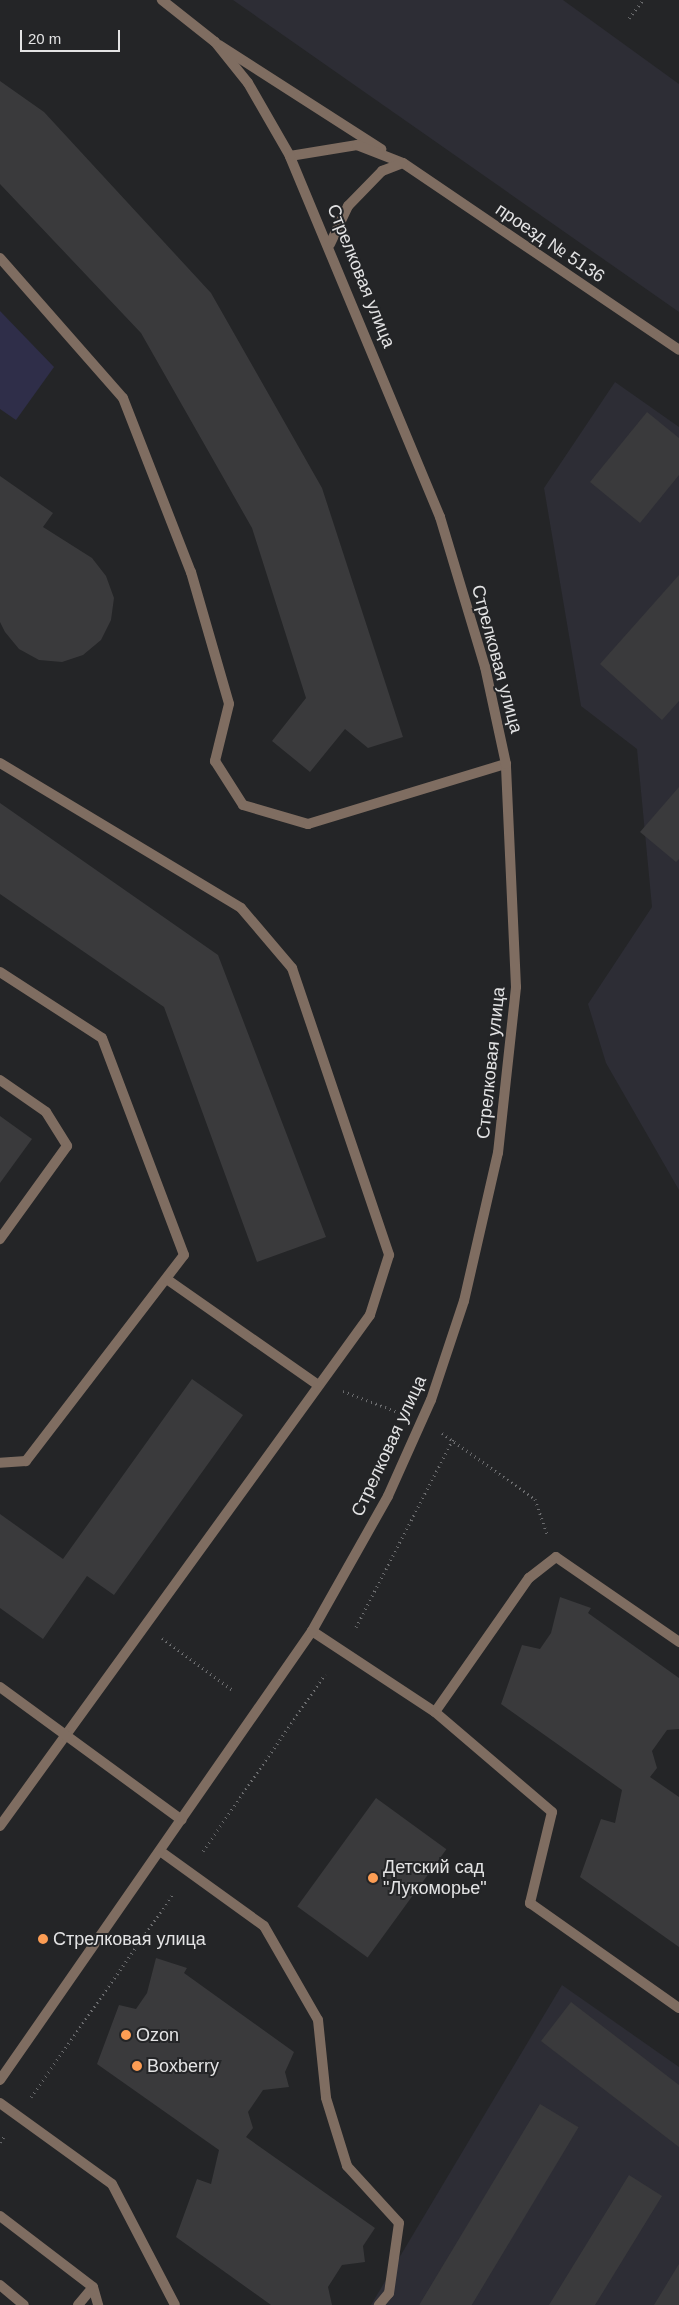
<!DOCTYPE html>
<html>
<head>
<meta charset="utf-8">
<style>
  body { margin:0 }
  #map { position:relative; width:679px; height:2305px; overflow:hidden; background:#242527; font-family:Arial,sans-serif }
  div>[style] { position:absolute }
  .built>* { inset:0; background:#2d2d35 }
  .green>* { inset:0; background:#2f2e49 }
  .building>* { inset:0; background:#3a3a3c; transform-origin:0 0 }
  .path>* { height:3px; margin-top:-1.5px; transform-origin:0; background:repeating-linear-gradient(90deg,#6b6c6e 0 1px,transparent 0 5px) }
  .service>* { height:10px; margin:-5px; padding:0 5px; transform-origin:5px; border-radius:5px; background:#7f6d61 }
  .minor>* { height:10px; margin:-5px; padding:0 5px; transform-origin:5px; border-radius:5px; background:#7f6d61 }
  .dots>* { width:14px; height:14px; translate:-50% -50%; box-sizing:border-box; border:2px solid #242527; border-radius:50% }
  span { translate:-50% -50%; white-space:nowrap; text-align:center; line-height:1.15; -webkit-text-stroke:4px #242527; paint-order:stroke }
  .street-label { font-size:18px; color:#e3e3e4 }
  .poi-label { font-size:18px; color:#e3e3e4 }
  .left { translate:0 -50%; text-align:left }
  .scale { position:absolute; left:20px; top:30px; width:100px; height:22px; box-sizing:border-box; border:2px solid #e3e3e4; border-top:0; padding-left:6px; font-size:15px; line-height:18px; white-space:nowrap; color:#e3e3e4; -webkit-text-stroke:4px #242527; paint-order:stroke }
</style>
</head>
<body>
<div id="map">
  <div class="built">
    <i style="clip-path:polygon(233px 0,563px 0,679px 84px,679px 312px)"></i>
    <i style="clip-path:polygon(615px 382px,679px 427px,679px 1190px,606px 1063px,588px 1004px,652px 907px,637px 749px,581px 706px,544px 488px)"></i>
    <i style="clip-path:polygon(562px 1985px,679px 2067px,679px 2305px,371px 2305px)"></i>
  </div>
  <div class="green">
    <i style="clip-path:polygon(0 311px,54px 367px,16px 420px,0 409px)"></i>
  </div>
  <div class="building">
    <i style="clip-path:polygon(0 81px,44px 112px,211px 293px,322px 488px,403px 737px,368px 748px,345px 729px,310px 772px,272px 741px,306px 698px,252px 528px,141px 333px,0 184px)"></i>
    <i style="clip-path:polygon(647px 412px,679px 438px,679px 475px,640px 523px,590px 482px)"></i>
    <i style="clip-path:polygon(0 476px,53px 513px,43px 527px,92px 558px,106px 576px,114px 598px,111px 620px,101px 640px,83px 655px,62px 662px,39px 660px,19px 649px,5px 632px,0 622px)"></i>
    <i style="clip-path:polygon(679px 575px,679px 701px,662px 720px,600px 664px)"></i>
    <i style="clip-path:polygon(679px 787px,679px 859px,676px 862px,640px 832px)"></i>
    <i style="clip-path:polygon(0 803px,218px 955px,326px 1237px,257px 1262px,164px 1007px,0 894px)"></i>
    <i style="clip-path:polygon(0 1116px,32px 1139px,0 1183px)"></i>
    <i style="clip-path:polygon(192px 1379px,243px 1415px,114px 1595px,87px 1576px,43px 1639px,0 1608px,0 1514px,63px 1559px)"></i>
    <i style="clip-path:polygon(560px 1597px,591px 1608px,588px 1613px,679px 1678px,679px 1729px,667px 1730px,652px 1751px,657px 1768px,650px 1777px,679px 1797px,679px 1947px,580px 1877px,601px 1819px,615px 1823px,622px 1790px,501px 1704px,522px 1645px,540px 1649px,551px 1633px)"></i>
    <i style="left:376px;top:1798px;width:87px;height:134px;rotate:36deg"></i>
    <i style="clip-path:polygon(156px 1958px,187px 1968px,184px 1973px,294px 2052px,285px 2072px,289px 2087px,263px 2090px,248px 2112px,253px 2128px,246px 2137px,375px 2228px,363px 2246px,365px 2262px,342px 2265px,328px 2287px,332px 2305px,271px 2305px,176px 2237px,197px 2179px,211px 2184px,219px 2150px,97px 2064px,119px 2005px,136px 2009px,147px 1993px)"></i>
    <i style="clip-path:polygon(571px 2002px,679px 2085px,679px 2147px,541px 2041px)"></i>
    <i style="left:540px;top:2104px;width:45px;height:234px;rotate:31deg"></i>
    <i style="clip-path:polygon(629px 2175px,662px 2196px,595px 2305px,549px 2305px)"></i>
    <i style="clip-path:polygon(679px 2264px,679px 2305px,654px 2305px)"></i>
  </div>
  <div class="path">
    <i style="left:629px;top:18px;width:23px;rotate:-52deg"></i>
    <i style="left:343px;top:1391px;width:61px;rotate:21.1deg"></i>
    <i style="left:442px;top:1433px;width:114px;rotate:35.4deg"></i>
    <i style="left:535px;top:1499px;width:39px;rotate:71deg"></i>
    <i style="left:356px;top:1627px;width:212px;rotate:-62.7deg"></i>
    <i style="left:162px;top:1638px;width:89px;rotate:36.4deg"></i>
    <i style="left:203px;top:1851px;width:215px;rotate:-55.4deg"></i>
    <i style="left:31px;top:2097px;width:248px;rotate:-55deg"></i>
    <i style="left:0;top:2142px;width:9px;rotate:-54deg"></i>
  </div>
  <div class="service">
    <i style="left:219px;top:45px;width:193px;rotate:32.7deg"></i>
    <i style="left:290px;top:156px;width:68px;rotate:-9.3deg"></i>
    <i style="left:357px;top:145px;width:49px;rotate:21.4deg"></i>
    <i style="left:403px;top:163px;width:333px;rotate:34.1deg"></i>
    <i style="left:330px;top:244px;width:42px;rotate:-64.7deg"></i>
    <i style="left:348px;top:206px;width:49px;rotate:-45.8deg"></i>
    <i style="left:382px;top:171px;width:22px;rotate:-21deg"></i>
    <i style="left:0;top:258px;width:186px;rotate:48.7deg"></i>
    <i style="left:123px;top:398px;width:187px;rotate:68.7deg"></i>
    <i style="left:191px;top:572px;width:137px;rotate:73.9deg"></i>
    <i style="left:229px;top:704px;width:59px;rotate:103.8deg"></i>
    <i style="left:215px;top:761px;width:52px;rotate:57.5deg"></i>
    <i style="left:243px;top:805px;width:68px;rotate:16.3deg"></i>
    <i style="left:308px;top:824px;width:207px;rotate:-16.9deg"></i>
    <i style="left:0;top:763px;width:281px;rotate:31deg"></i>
    <i style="left:241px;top:908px;width:79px;rotate:49.6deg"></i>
    <i style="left:292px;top:968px;width:303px;rotate:71.3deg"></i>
    <i style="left:389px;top:1255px;width:63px;rotate:107.6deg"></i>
    <i style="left:370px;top:1315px;width:631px;rotate:125.91deg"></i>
    <i style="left:0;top:972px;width:121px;rotate:32.9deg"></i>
    <i style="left:102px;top:1038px;width:232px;rotate:69.3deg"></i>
    <i style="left:184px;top:1255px;width:260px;rotate:127.5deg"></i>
    <i style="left:26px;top:1461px;width:26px;rotate:176deg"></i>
    <i style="left:0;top:1080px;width:56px;rotate:34.8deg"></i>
    <i style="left:46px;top:1112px;width:40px;rotate:58deg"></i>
    <i style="left:67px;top:1146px;width:115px;rotate:125.8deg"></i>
    <i style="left:168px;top:1280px;width:183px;rotate:35deg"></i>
    <i style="left:312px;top:1631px;width:147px;rotate:33.4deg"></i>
    <i style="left:435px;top:1712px;width:154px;rotate:40.5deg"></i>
    <i style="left:552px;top:1812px;width:94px;rotate:103.6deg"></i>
    <i style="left:530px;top:1903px;width:182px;rotate:35.2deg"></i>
    <i style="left:0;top:1687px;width:225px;rotate:36.2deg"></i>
    <i style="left:435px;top:1712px;width:164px;rotate:-55deg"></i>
    <i style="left:529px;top:1578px;width:34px;rotate:-38deg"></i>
    <i style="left:556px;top:1557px;width:150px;rotate:34.6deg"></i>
    <i style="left:160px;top:1851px;width:128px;rotate:35.8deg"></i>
    <i style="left:264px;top:1926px;width:108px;rotate:60.1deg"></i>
    <i style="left:318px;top:2020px;width:78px;rotate:84.1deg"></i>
    <i style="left:326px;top:2098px;width:71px;rotate:72.8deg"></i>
    <i style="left:347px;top:2166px;width:77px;rotate:47.6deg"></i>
    <i style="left:399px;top:2223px;width:71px;rotate:98.1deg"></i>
    <i style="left:389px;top:2293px;width:16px;rotate:130deg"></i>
    <i style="left:0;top:2103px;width:138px;rotate:35.9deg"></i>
    <i style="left:112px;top:2184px;width:136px;rotate:62.5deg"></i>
    <i style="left:0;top:2216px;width:117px;rotate:37.4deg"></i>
    <i style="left:93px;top:2287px;width:19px;rotate:74deg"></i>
    <i style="left:0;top:2285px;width:31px;rotate:40deg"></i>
    <i style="left:78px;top:2305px;width:23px;rotate:-50deg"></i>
  </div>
  <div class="minor">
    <i style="left:0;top:2080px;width:547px;rotate:-55.21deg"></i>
    <i style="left:312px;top:1631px;width:155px;rotate:-60.6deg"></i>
    <i style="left:388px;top:1496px;width:105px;rotate:-65.9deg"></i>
    <i style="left:431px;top:1400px;width:104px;rotate:-71.6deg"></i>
    <i style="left:464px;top:1301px;width:152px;rotate:-77.1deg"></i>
    <i style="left:498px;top:1153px;width:167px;rotate:-83.8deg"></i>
    <i style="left:516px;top:987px;width:223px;rotate:-92.6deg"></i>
    <i style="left:506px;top:764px;width:99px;rotate:-102.2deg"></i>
    <i style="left:485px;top:667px;width:157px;rotate:-106.7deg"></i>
    <i style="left:440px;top:517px;width:391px;rotate:-112.6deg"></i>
    <i style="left:290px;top:156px;width:84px;rotate:-119.9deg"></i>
    <i style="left:248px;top:83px;width:53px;rotate:-128.8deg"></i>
    <i style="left:215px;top:42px;width:68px;rotate:-141.6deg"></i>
  </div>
  <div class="dots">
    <i style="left:373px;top:1878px;background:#fc9d54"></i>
    <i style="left:43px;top:1939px;background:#fc9d54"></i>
    <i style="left:126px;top:2035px;background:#fc9d54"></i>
    <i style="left:137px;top:2066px;background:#fc9d54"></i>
  </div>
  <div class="street-label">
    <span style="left:550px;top:243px;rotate:34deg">проезд № 5136</span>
    <span style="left:361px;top:276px;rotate:68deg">Стрелковая улица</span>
    <span style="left:497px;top:659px;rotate:75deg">Стрелковая улица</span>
    <span style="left:491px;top:1063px;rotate:-84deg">Стрелковая улица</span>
    <span style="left:389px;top:1446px;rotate:-65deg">Стрелковая улица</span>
  </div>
  <div class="poi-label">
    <span class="left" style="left:383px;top:1878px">Детский сад<br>"Лукоморье"</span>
    <span class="left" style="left:53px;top:1939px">Стрелковая улица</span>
    <span class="left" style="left:136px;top:2035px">Ozon</span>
    <span class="left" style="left:147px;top:2066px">Boxberry</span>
  </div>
  <div class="scale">20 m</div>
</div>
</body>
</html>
